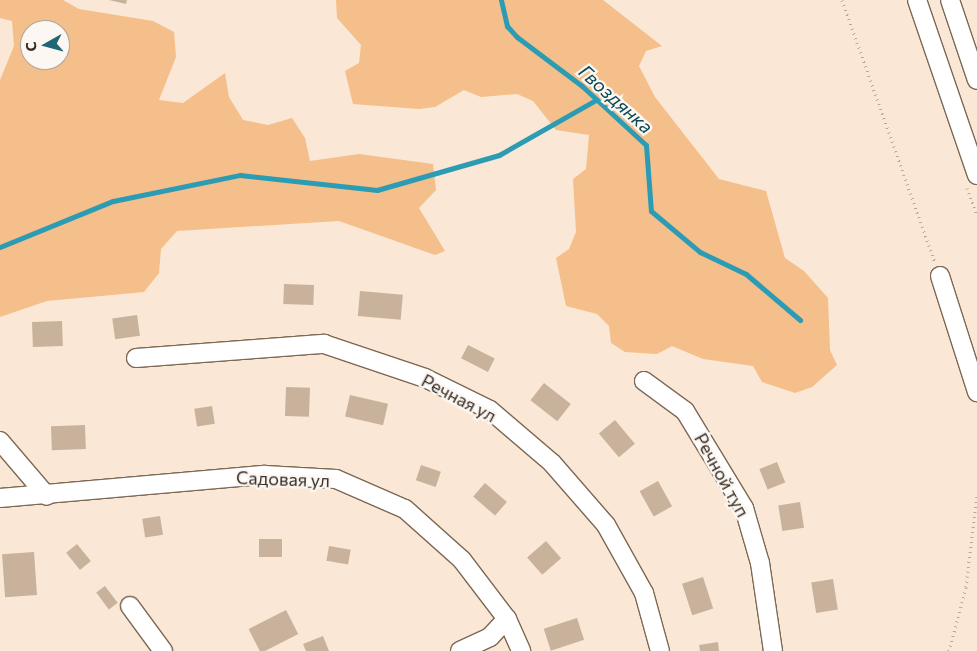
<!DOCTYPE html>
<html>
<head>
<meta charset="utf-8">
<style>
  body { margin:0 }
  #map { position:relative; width:977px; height:651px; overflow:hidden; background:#fbe7d5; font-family:Commissioner,sans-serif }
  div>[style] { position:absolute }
  .green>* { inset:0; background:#f4bf8a }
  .stream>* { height:5px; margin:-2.5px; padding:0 2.5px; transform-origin:2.5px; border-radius:2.5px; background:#2b9cb3 }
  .building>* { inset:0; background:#c9b29b; transform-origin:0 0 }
  .path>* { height:3px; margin-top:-1.5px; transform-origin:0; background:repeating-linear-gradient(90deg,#b8a899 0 1px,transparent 0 5px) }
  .roads { filter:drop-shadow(1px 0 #7d6853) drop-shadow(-1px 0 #7d6853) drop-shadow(0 1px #7d6853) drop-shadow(0 -1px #7d6853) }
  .minor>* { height:18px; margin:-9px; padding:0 9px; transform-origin:9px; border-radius:9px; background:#fff }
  span { translate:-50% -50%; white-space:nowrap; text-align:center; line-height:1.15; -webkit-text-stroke:4.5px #fcf7f3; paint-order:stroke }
  .street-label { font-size:18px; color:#372d24 }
  .water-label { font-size:19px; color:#074955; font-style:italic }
  .north { position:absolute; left:20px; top:20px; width:50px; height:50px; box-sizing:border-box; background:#fcf7f3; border:1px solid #ada6a0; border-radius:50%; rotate:263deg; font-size:14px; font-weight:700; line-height:20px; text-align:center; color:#372d24 }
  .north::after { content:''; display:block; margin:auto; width:18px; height:22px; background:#206776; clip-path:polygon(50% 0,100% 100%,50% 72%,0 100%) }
</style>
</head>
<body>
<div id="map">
  <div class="green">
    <i style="clip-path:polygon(evenodd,0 0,63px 0,79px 9px,153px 21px,174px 32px,176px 57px,159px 100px,183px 103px,225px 73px,229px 97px,243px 120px,268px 125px,292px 118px,305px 138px,310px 161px,359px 154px,433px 164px,436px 190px,419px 208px,445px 251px,435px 255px,339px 221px,177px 231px,161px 249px,159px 273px,144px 292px,47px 301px,0 317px,0 80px,14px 46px,12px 21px,0 18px,0 0,30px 30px,60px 30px,60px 60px,30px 60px,30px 30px)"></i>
    <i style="clip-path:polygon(603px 0,662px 46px,646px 51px,639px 66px,655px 97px,719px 179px,766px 191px,785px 258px,804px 271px,828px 298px,830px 350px,837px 365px,812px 387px,795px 393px,762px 382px,753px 366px,703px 359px,672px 346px,657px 354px,625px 352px,611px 343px,609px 326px,597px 314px,566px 306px,556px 258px,569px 249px,576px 232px,573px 179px,586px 169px,589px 135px,556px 130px,533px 101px,517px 94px,481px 97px,464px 90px,435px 107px,419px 109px,353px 104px,345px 71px,359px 63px,361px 45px,337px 18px,336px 0)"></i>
  </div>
  <div class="stream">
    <i style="left:501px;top:0;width:27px;rotate:77deg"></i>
    <i style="left:507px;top:26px;width:15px;rotate:48deg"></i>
    <i style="left:517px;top:37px;width:81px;rotate:37deg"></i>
    <i style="left:582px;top:86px;width:87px;rotate:42.7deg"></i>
    <i style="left:646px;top:145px;width:66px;rotate:85.7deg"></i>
    <i style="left:651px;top:211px;width:64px;rotate:39.9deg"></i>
    <i style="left:700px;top:252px;width:51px;rotate:25.6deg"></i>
    <i style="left:746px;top:274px;width:71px;rotate:40.4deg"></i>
    <i style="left:0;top:247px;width:122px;rotate:-22.2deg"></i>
    <i style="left:113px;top:201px;width:130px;rotate:-11.6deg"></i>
    <i style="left:240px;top:175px;width:138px;rotate:6.2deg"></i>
    <i style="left:377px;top:190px;width:127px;rotate:-16deg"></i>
    <i style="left:499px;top:155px;width:112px;rotate:-29.6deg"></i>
  </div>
  <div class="building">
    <i style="clip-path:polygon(109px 0,127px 0,126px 4px)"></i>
    <i style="left:284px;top:284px;width:30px;height:20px;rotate:2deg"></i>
    <i style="left:360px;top:291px;width:43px;height:25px;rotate:5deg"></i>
    <i style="left:137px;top:315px;width:21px;height:25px;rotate:82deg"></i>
    <i style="left:62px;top:321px;width:25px;height:30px;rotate:88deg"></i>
    <i style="left:468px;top:345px;width:30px;height:15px;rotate:27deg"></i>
    <i style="left:544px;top:383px;width:34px;height:22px;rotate:38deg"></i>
    <i style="left:286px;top:387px;width:24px;height:29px;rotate:2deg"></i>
    <i style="left:350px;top:395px;width:39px;height:22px;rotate:13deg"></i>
    <i style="left:212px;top:406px;width:18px;height:18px;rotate:81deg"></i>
    <i style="left:615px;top:420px;width:31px;height:21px;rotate:50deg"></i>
    <i style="left:85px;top:425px;width:24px;height:34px;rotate:88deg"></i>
    <i style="left:777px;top:462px;width:22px;height:19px;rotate:68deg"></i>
    <i style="left:421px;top:465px;width:21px;height:16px;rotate:19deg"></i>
    <i style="left:658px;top:481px;width:29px;height:21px;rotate:61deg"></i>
    <i style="left:485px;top:483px;width:29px;height:18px;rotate:41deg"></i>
    <i style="left:800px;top:502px;width:26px;height:22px;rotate:81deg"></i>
    <i style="left:160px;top:516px;width:19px;height:18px;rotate:81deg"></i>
    <i style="left:259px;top:539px;width:23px;height:18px"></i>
    <i style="left:546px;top:541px;width:23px;height:25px;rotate:49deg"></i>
    <i style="left:77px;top:544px;width:22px;height:14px;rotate:51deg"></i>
    <i style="left:329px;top:546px;width:22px;height:15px;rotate:10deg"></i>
    <i style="left:34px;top:552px;width:43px;height:32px;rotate:86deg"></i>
    <i style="left:703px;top:577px;width:33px;height:22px;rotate:72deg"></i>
    <i style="left:833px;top:579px;width:31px;height:22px;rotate:81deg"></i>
    <i style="left:105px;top:586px;width:21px;height:11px;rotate:53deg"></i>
    <i style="left:286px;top:610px;width:27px;height:42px;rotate:63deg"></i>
    <i style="left:577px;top:618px;width:23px;height:35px;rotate:72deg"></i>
    <i style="clip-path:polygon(323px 636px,329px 651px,306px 651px,303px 644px)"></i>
    <i style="clip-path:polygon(718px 642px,719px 651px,700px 651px,699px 645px)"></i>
  </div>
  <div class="path">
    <i style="left:842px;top:0;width:278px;rotate:70.5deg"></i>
    <i style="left:967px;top:188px;width:30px;rotate:70deg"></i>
    <i style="left:949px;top:651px;width:66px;rotate:-75.1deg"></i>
    <i style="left:966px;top:587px;width:93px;rotate:-83.2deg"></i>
  </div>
  <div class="roads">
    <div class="minor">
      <i style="left:917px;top:0;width:185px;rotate:71.1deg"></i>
      <i style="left:950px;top:0;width:84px;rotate:71.4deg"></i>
      <i style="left:940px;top:276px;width:122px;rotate:72.3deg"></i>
      <i style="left:136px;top:358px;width:189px;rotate:-4.3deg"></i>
      <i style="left:324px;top:344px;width:107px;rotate:18.6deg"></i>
      <i style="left:425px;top:378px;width:72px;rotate:26.2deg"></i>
      <i style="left:490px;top:410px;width:82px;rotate:40.5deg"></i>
      <i style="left:552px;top:463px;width:82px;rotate:48.9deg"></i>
      <i style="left:606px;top:525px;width:78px;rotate:60.8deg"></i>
      <i style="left:644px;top:593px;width:60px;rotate:74.6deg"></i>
      <i style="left:644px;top:381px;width:51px;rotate:36.2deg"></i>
      <i style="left:685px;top:411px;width:114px;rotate:58.7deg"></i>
      <i style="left:744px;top:508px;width:57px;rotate:73.8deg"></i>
      <i style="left:760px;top:563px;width:89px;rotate:81.6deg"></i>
      <i style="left:0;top:441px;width:72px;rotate:49.5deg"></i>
      <i style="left:0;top:498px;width:266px;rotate:-5deg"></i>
      <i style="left:265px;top:475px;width:71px;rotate:3.2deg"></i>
      <i style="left:336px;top:479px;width:75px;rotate:23.5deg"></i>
      <i style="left:405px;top:509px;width:76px;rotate:41.8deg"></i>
      <i style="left:462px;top:560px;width:74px;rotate:52.7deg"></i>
      <i style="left:507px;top:619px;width:35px;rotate:66deg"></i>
      <i style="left:130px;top:606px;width:56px;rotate:53.7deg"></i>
      <i style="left:460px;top:651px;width:33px;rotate:-25deg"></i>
      <i style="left:490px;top:637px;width:25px;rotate:-47deg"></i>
    </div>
  </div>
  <div class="street-label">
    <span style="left:459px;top:398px;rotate:28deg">Речная ул</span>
    <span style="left:722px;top:475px;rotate:61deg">Речной туп</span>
    <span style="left:283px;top:479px;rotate:2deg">Садовая ул</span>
  </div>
  <div class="water-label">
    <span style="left:616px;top:99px;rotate:42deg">Гвоздянка</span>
  </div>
  <div class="north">С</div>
</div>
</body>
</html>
